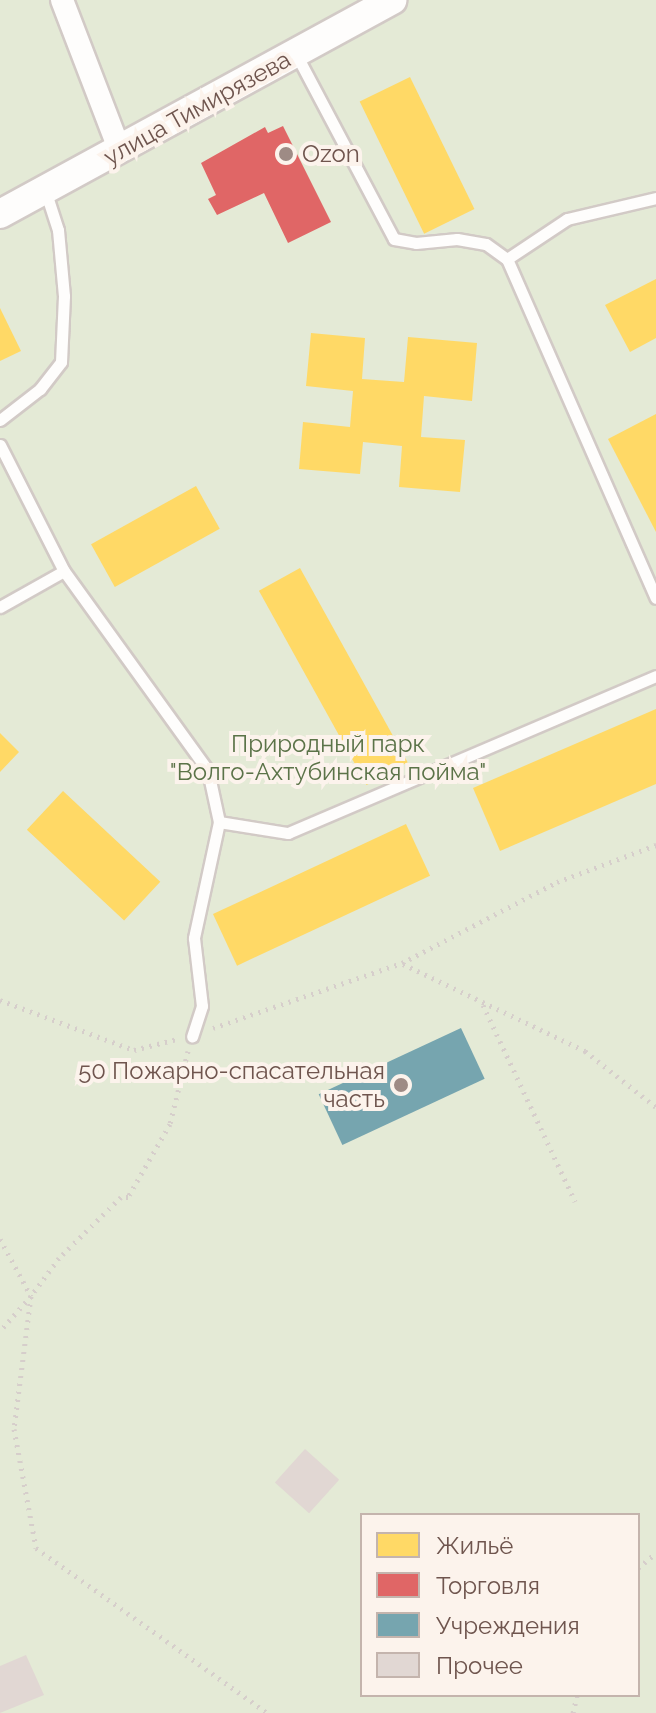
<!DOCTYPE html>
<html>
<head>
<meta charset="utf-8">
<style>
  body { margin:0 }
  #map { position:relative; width:656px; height:1713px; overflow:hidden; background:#f5efea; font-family:Raleway,sans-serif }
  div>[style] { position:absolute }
  .green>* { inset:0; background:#e4ead6 }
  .homes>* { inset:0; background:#ffd966; transform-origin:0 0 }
  .shops>* { inset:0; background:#e06666 }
  .public>* { inset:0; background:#76a5af; transform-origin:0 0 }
  .building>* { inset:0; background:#e1d7d3; transform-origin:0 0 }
  .path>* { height:5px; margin-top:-2.5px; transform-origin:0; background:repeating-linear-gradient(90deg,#d6cecb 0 2px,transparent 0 8px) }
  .roads { filter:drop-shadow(2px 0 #d2cac6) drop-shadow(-2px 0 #d2cac6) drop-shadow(0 2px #d2cac6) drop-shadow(0 -2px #d2cac6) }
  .service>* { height:11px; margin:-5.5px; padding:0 5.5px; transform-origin:5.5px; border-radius:5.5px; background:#fefdfc }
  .minor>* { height:22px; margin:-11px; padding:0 11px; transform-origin:11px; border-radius:11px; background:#fefdfc }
  .tertiary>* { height:28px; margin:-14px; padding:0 14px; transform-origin:14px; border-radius:14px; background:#fefdfc }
  .dots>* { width:22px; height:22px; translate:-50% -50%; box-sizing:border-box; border:4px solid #fcf3ec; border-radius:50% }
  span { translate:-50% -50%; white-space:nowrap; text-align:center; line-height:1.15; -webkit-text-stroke:8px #fcf3ec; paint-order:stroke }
  .street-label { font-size:24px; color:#6f554e }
  .poi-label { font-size:24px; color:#6f554e }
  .left { translate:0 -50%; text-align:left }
  .right { translate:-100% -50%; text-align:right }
  .park-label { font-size:24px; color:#5b7348 }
  .legend { position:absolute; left:360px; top:1513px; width:280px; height:184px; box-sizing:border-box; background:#fcf3ec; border:2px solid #c4b4ad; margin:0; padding:10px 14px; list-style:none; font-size:24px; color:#6f554e }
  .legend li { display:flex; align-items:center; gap:16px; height:40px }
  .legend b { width:40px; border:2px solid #c4b4ad }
</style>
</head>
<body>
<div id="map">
  <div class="green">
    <i style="clip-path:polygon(evenodd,0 0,656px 0,656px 1713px,0 1713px,0 0,362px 1515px,638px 1515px,638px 1695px,362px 1695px,362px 1515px)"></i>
  </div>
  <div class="homes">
    <i style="left:410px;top:77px;width:147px;height:56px;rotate:64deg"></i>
    <i style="clip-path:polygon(656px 279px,656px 338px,630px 352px,605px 305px)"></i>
    <i style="clip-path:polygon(0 308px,21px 351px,0 361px)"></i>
    <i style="clip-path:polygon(311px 333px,365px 338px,362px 379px,404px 382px,408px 337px,477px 343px,472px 401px,424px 396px,421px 437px,465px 440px,460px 492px,399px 487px,402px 446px,363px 442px,360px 474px,299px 469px,303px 422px,350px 427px,353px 391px,306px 386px)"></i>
    <i style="clip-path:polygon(656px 414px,656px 532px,608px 439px)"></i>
    <i style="left:196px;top:486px;width:49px;height:120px;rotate:61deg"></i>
    <i style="left:300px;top:568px;width:222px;height:47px;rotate:61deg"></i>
    <i style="clip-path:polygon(656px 709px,656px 784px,500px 851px,473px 788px)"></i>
    <i style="clip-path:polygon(0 733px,19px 752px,0 772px)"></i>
    <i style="left:63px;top:791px;width:133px;height:53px;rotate:43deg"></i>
    <i style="left:406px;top:824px;width:57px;height:213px;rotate:65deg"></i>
  </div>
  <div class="shops">
    <i style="clip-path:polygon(283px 126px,331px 222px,288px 243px,264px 193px,217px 215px,208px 199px,216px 195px,201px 163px,265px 127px,268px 133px)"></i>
  </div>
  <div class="public">
    <i style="left:461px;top:1028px;width:56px;height:157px;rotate:65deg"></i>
  </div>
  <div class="building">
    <i style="left:305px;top:1449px;width:46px;height:45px;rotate:42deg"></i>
    <i style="clip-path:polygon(26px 1655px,44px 1695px,0 1713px,0 1666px)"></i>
  </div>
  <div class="path">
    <i style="left:403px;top:964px;width:202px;rotate:25.5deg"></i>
    <i style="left:585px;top:1051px;width:90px;rotate:38.3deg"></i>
    <i style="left:0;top:1000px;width:143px;rotate:20.5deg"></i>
    <i style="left:134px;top:1050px;width:44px;rotate:-14.3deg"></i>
    <i style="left:483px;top:1005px;width:217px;rotate:64.9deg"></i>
    <i style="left:213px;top:1028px;width:200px;rotate:-19deg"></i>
    <i style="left:402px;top:963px;width:175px;rotate:-27.6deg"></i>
    <i style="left:557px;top:882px;width:106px;rotate:-20.5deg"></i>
    <i style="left:188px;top:1051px;width:75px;rotate:103.9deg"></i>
    <i style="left:170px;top:1124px;width:84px;rotate:119.9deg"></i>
    <i style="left:128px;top:1197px;width:7px;rotate:180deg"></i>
    <i style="left:121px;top:1197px;width:87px;rotate:135.5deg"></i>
    <i style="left:59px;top:1258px;width:47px;rotate:126.4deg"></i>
    <i style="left:31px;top:1296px;width:134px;rotate:97.3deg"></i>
    <i style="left:14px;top:1429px;width:121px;rotate:79.5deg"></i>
    <i style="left:36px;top:1548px;width:284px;rotate:35.5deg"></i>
    <i style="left:0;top:1239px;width:65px;rotate:61.5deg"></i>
    <i style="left:31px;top:1296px;width:47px;rotate:131.5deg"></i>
    <i style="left:638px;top:1568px;width:23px;rotate:-40deg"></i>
    <i style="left:573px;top:1713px;width:18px;rotate:-77deg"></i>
  </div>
  <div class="roads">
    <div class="service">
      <i style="left:296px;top:54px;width:209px;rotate:62.1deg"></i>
      <i style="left:394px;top:239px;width:22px;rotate:10deg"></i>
      <i style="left:416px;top:243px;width:41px;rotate:-5.6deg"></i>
      <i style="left:457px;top:239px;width:29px;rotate:10deg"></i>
      <i style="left:486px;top:244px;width:26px;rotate:36deg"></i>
      <i style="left:507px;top:259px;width:370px;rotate:66.3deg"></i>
      <i style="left:507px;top:259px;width:72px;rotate:-33.7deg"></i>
      <i style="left:567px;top:219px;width:91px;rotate:-13.3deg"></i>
      <i style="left:0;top:420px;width:51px;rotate:-37.8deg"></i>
      <i style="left:40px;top:389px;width:34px;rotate:-52deg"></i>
      <i style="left:61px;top:362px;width:66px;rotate:-87.4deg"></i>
      <i style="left:64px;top:296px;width:66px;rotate:-95.2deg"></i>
      <i style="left:58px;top:230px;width:42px;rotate:-108deg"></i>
      <i style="left:0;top:445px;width:141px;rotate:63.1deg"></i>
      <i style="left:64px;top:571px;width:246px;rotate:54.2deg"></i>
      <i style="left:208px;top:771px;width:52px;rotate:77.8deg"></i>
      <i style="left:219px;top:822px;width:119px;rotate:102.2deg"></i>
      <i style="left:194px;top:938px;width:68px;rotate:83.3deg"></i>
      <i style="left:202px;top:1006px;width:32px;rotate:108deg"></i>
      <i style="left:0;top:607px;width:73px;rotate:-29.4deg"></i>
      <i style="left:219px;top:822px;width:70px;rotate:9.1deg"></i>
      <i style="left:288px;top:833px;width:400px;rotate:-23.1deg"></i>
    </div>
    <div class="minor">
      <i style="left:62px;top:0;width:162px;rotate:69deg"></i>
    </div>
    <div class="tertiary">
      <i style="left:0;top:214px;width:447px;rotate:-28.6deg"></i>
    </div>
  </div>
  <div class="dots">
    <i style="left:286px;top:154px;background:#9e8b85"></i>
    <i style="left:401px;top:1085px;background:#9e8b85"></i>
  </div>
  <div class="street-label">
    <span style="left:197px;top:108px;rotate:-29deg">улица Тимирязева</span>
  </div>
  <div class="poi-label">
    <span class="left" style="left:302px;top:154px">Ozon</span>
    <span class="right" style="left:385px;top:1085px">50 Пожарно-спасательная<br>часть</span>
  </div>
  <div class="park-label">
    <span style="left:328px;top:758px">Природный парк<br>"Волго-Ахтубинская пойма"</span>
  </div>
  <ul class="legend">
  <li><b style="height:22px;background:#ffd966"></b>Жильё</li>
  <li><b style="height:22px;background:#e06666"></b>Торговля</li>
  <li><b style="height:22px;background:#76a5af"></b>Учреждения</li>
  <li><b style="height:22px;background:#e1d7d3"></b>Прочее</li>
  </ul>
</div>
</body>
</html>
